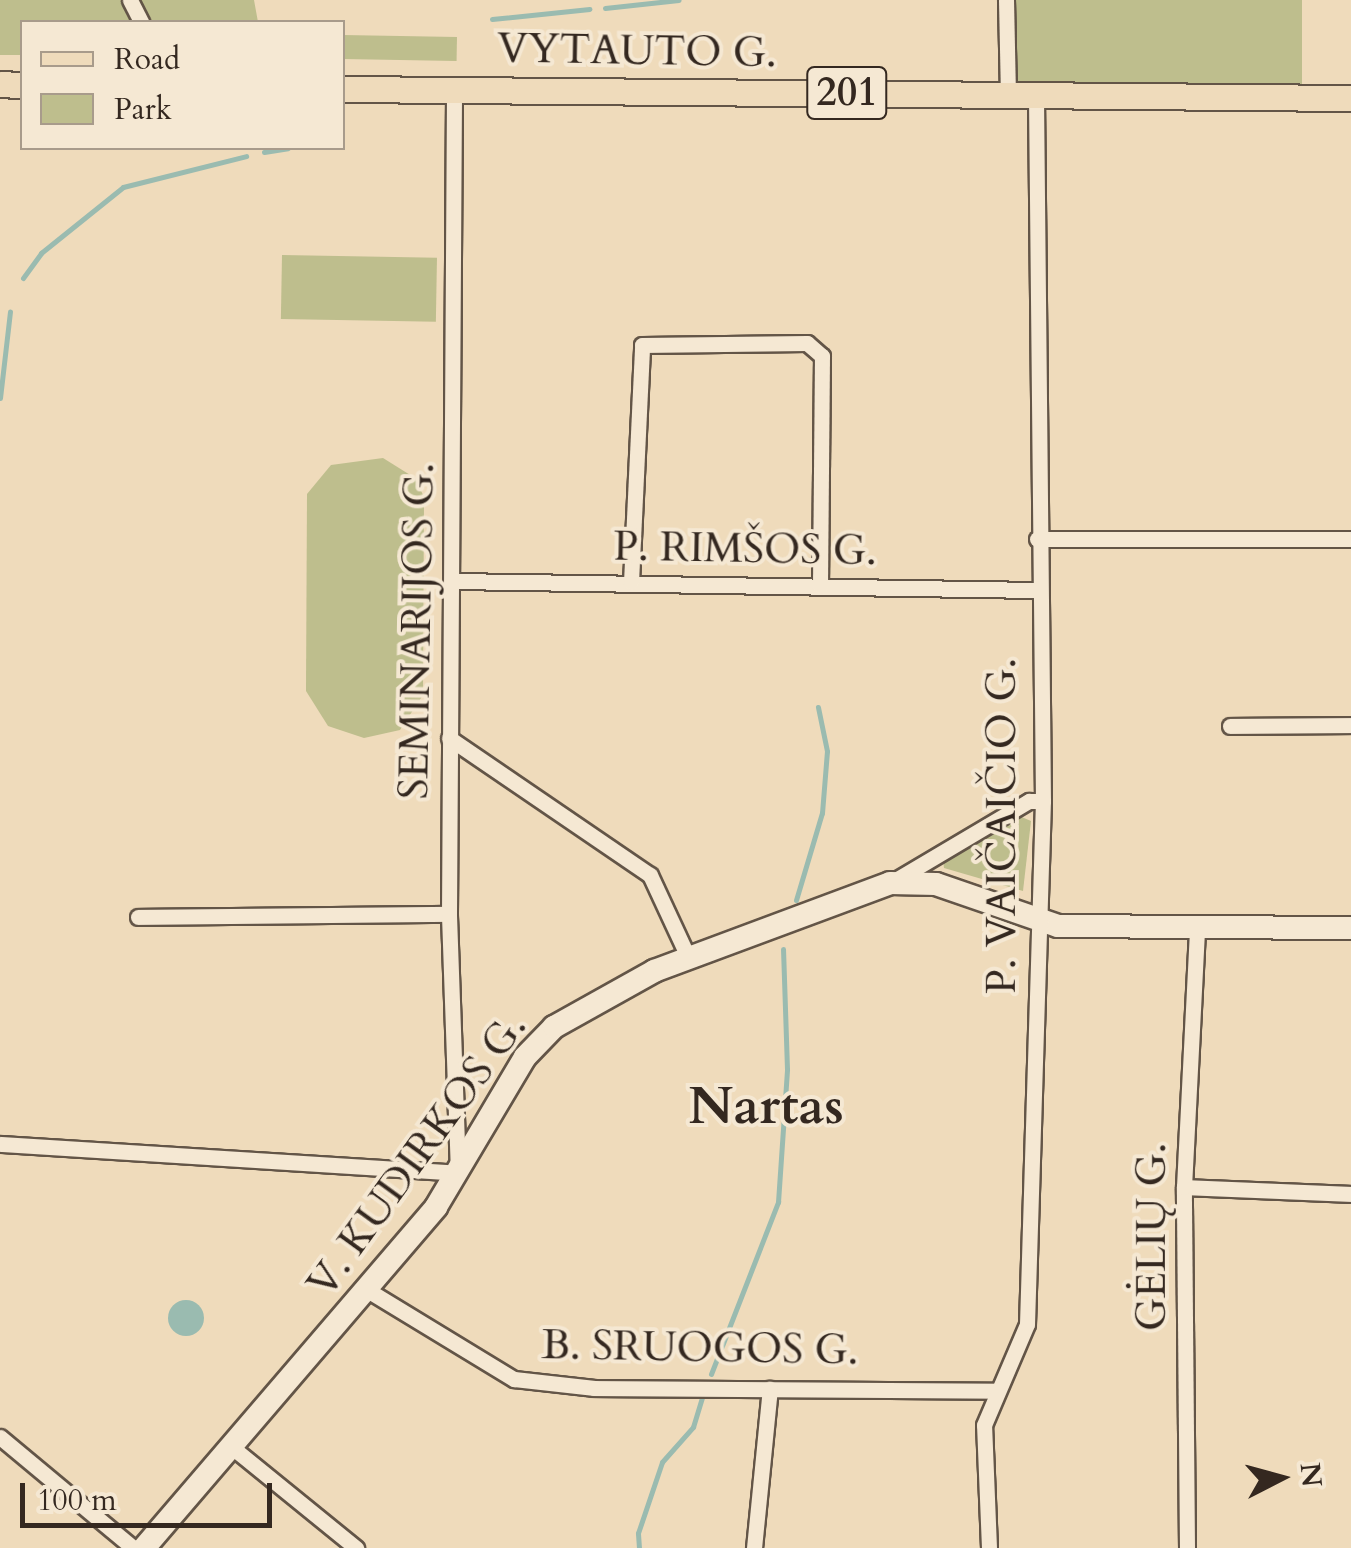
<!DOCTYPE html>
<html>
<head>
<meta charset="utf-8">
<style>
  body { margin:0 }
  #map { position:relative; width:1351px; height:1548px; overflow:hidden; background:#efdbbb; font-family:Cardo,serif }
  div>[style] { position:absolute }
  .green>* { inset:0; background:#bebe8d; transform-origin:0 0 }
  .water>* { inset:0; background:#9abbb0 }
  .round { border-radius:50% }
  .stream>* { height:5px; margin:-2.5px; padding:0 2.5px; transform-origin:2.5px; border-radius:2.5px; background:#9abbb0 }
  .roads { filter:drop-shadow(2px 0 #635547) drop-shadow(-2px 0 #635547) drop-shadow(0 2px #635547) drop-shadow(0 -2px #635547) }
  .street>* { height:15px; margin:-7.5px; padding:0 7.5px; transform-origin:7.5px; border-radius:7.5px; background:#f5e8d3 }
  .secondary>* { height:22px; margin:-11px; padding:0 11px; transform-origin:11px; border-radius:11px; background:#f5e8d3 }
  .primary>* { height:25px; margin:-12.5px; padding:0 12.5px; transform-origin:12.5px; border-radius:12.5px; background:#efdbbb }
  span { translate:-50% -50%; white-space:nowrap; text-align:center; line-height:1.15; -webkit-text-stroke:8px #f5e8d3; paint-order:stroke }
  .shield-label span { padding:2px 8px; background:#f5e8d3; border:2px solid; border-radius:8px; -webkit-text-stroke-width:0 }
  .shield-label { font-size:40px; color:#342820; font-weight:700 }
  .street-label { font-size:42px; color:#342820 }
  .district-label { font-size:52px; color:#342820; font-weight:700 }
  .legend { position:absolute; left:20px; top:20px; width:325px; height:130px; box-sizing:border-box; background:#f5e8d3; border:2px solid #a89b8b; margin:0; padding:12px 18px; list-style:none; font-size:30px; color:#342820 }
  .legend li { display:flex; align-items:center; gap:20px; height:50px }
  .legend b { width:50px; border:2px solid #a89b8b }
  .north { position:absolute; left:1231px; top:1428px; width:100px; height:100px; -webkit-text-stroke:8px #f5e8d3; paint-order:stroke; rotate:84deg; font-size:28px; font-weight:700; line-height:40px; text-align:center; color:#342820 }
  .north::after { content:''; display:block; margin:auto; width:35px; height:45px; background:#342820; clip-path:polygon(50% 0,100% 100%,50% 72%,0 100%) }
  .scale { position:absolute; left:20px; top:1483px; width:252px; height:45px; box-sizing:border-box; border:5px solid #342820; border-top:0; padding-left:12px; font-size:30px; line-height:35px; white-space:nowrap; color:#342820; -webkit-text-stroke:8px #f5e8d3; paint-order:stroke }
</style>
</head>
<body>
<div id="map">
  <div class="green">
    <i style="clip-path:polygon(0 0,254px 0,258px 22px,22px 22px,22px 55px,0 55px)"></i>
    <i style="left:1006px;top:0;width:296px;height:95px"></i>
    <i style="left:343px;top:35px;width:114px;height:24px;rotate:1deg"></i>
    <i style="left:282px;top:255px;width:155px;height:64px;rotate:1deg"></i>
    <i style="clip-path:polygon(383px 458px,415px 478px,424px 497px,423px 695px,400px 730px,364px 738px,328px 726px,306px 691px,307px 494px,331px 465px)"></i>
    <i style="clip-path:polygon(1017px 815px,1031px 821px,1023px 891px,944px 868px,943px 859px)"></i>
  </div>
  <div class="water">
    <i class="round" style="left:168px;top:1300px;width:36px;height:36px"></i>
  </div>
  <div class="stream">
    <i style="left:605px;top:8px;width:74px;rotate:-6.2deg"></i>
    <i style="left:492px;top:19px;width:98px;rotate:-5.9deg"></i>
    <i style="left:264px;top:152px;width:24px;rotate:-9deg"></i>
    <i style="left:23px;top:278px;width:31px;rotate:-54deg"></i>
    <i style="left:41px;top:253px;width:105px;rotate:-38.8deg"></i>
    <i style="left:123px;top:187px;width:127px;rotate:-14.1deg"></i>
    <i style="left:0;top:398px;width:87px;rotate:-83.4deg"></i>
    <i style="left:796px;top:900px;width:91px;rotate:-73.4deg"></i>
    <i style="left:822px;top:813px;width:62px;rotate:-85.4deg"></i>
    <i style="left:827px;top:751px;width:45px;rotate:-101.6deg"></i>
    <i style="left:711px;top:1374px;width:185px;rotate:-68.7deg"></i>
    <i style="left:778px;top:1202px;width:133px;rotate:-86.1deg"></i>
    <i style="left:787px;top:1069px;width:120px;rotate:-91.9deg"></i>
    <i style="left:639px;top:1548px;width:15px;rotate:-94deg"></i>
    <i style="left:638px;top:1533px;width:75px;rotate:-71.3deg"></i>
    <i style="left:662px;top:1462px;width:47px;rotate:-48.5deg"></i>
    <i style="left:693px;top:1427px;width:31px;rotate:-73deg"></i>
  </div>
  <div class="roads">
    <div class="street">
      <i style="left:130px;top:0;width:25px;rotate:63deg"></i>
      <i style="left:1006px;top:0;width:95px;rotate:88.8deg"></i>
      <i style="left:1037px;top:539px;width:314px"></i>
      <i style="left:452px;top:581px;width:585px;rotate:0.88deg"></i>
      <i style="left:631px;top:582px;width:237px;rotate:-87.3deg"></i>
      <i style="left:642px;top:345px;width:165px;rotate:-0.7deg"></i>
      <i style="left:807px;top:343px;width:20px;rotate:41deg"></i>
      <i style="left:822px;top:356px;width:230px;rotate:90.5deg"></i>
      <i style="left:1230px;top:726px;width:121px;rotate:-0.5deg"></i>
      <i style="left:449px;top:738px;width:243px;rotate:34.3deg"></i>
      <i style="left:650px;top:875px;width:90px;rotate:65.1deg"></i>
      <i style="left:894px;top:881px;width:157px;rotate:-30.7deg"></i>
      <i style="left:1029px;top:801px;width:14px"></i>
      <i style="left:138px;top:917px;width:311px;rotate:-0.6deg"></i>
      <i style="left:0;top:1144px;width:459px;rotate:3.6deg"></i>
      <i style="left:458px;top:1173px;width:259px;rotate:-92deg"></i>
      <i style="left:449px;top:914px;width:824px;rotate:-89.65deg"></i>
      <i style="left:1184px;top:1187px;width:167px;rotate:2.4deg"></i>
      <i style="left:369px;top:1291px;width:170px;rotate:31.3deg"></i>
      <i style="left:514px;top:1379px;width:81px;rotate:6.4deg"></i>
      <i style="left:594px;top:1388px;width:400px;rotate:0.4deg"></i>
      <i style="left:0;top:1437px;width:173px;rotate:39.8deg"></i>
      <i style="left:233px;top:1448px;width:159px;rotate:39.1deg"></i>
      <i style="left:754px;top:1548px;width:160px;rotate:-84.3deg"></i>
      <i style="left:989px;top:1548px;width:123px;rotate:-92.3deg"></i>
      <i style="left:984px;top:1425px;width:110px;rotate:-66.9deg"></i>
      <i style="left:1027px;top:1324px;width:523px;rotate:-88.25deg"></i>
      <i style="left:1043px;top:801px;width:705px;rotate:-90.57deg"></i>
      <i style="left:1187px;top:1548px;width:361px;rotate:-90.5deg"></i>
      <i style="left:1184px;top:1187px;width:259px;rotate:-87.1deg"></i>
    </div>
    <div class="secondary">
      <i style="left:144px;top:1548px;width:449px;rotate:-49.4deg"></i>
      <i style="left:436px;top:1207px;width:174px;rotate:-59.3deg"></i>
      <i style="left:525px;top:1057px;width:42px;rotate:-46deg"></i>
      <i style="left:554px;top:1027px;width:115px;rotate:-29.2deg"></i>
      <i style="left:654px;top:971px;width:252px;rotate:-20.4deg"></i>
      <i style="left:890px;top:883px;width:46px;rotate:1.2deg"></i>
      <i style="left:936px;top:884px;width:129px;rotate:19deg"></i>
      <i style="left:1058px;top:926px;width:293px;rotate:0.4deg"></i>
    </div>
    <div class="primary">
      <i style="left:0;top:84px;width:22px;rotate:3deg"></i>
      <i style="left:342px;top:89px;width:1009px;rotate:0.51deg"></i>
    </div>
  </div>
  <div class="shield-label">
    <span style="left:847px;top:93px">201</span>
  </div>
  <div class="street-label">
    <span style="left:637px;top:51px;rotate:1deg">VYTAUTO G.</span>
    <span style="left:745px;top:549px;rotate:1deg">P. RIMŠOS G.</span>
    <span style="left:417px;top:631px;rotate:-89deg">SEMINARIJOS G.</span>
    <span style="left:1002px;top:826px;rotate:-90deg">P. VAIČAIČIO G.</span>
    <span style="left:417px;top:1155px;rotate:-54deg">V. KUDIRKOS G.</span>
    <span style="left:1152px;top:1237px;rotate:-90deg">GĖLIŲ G.</span>
    <span style="left:700px;top:1348px;rotate:1deg">B. SRUOGOS G.</span>
  </div>
  <div class="district-label">
    <span style="left:766px;top:1108px">Nartas</span>
  </div>
  <ul class="legend">
  <li><b style="height:12px;background:#efdbbb"></b>Road</li>
  <li><b style="height:28px;background:#bebe8d"></b>Park</li>
  </ul>
  <div class="north">N</div>
  <div class="scale">100 m</div>
</div>
</body>
</html>
